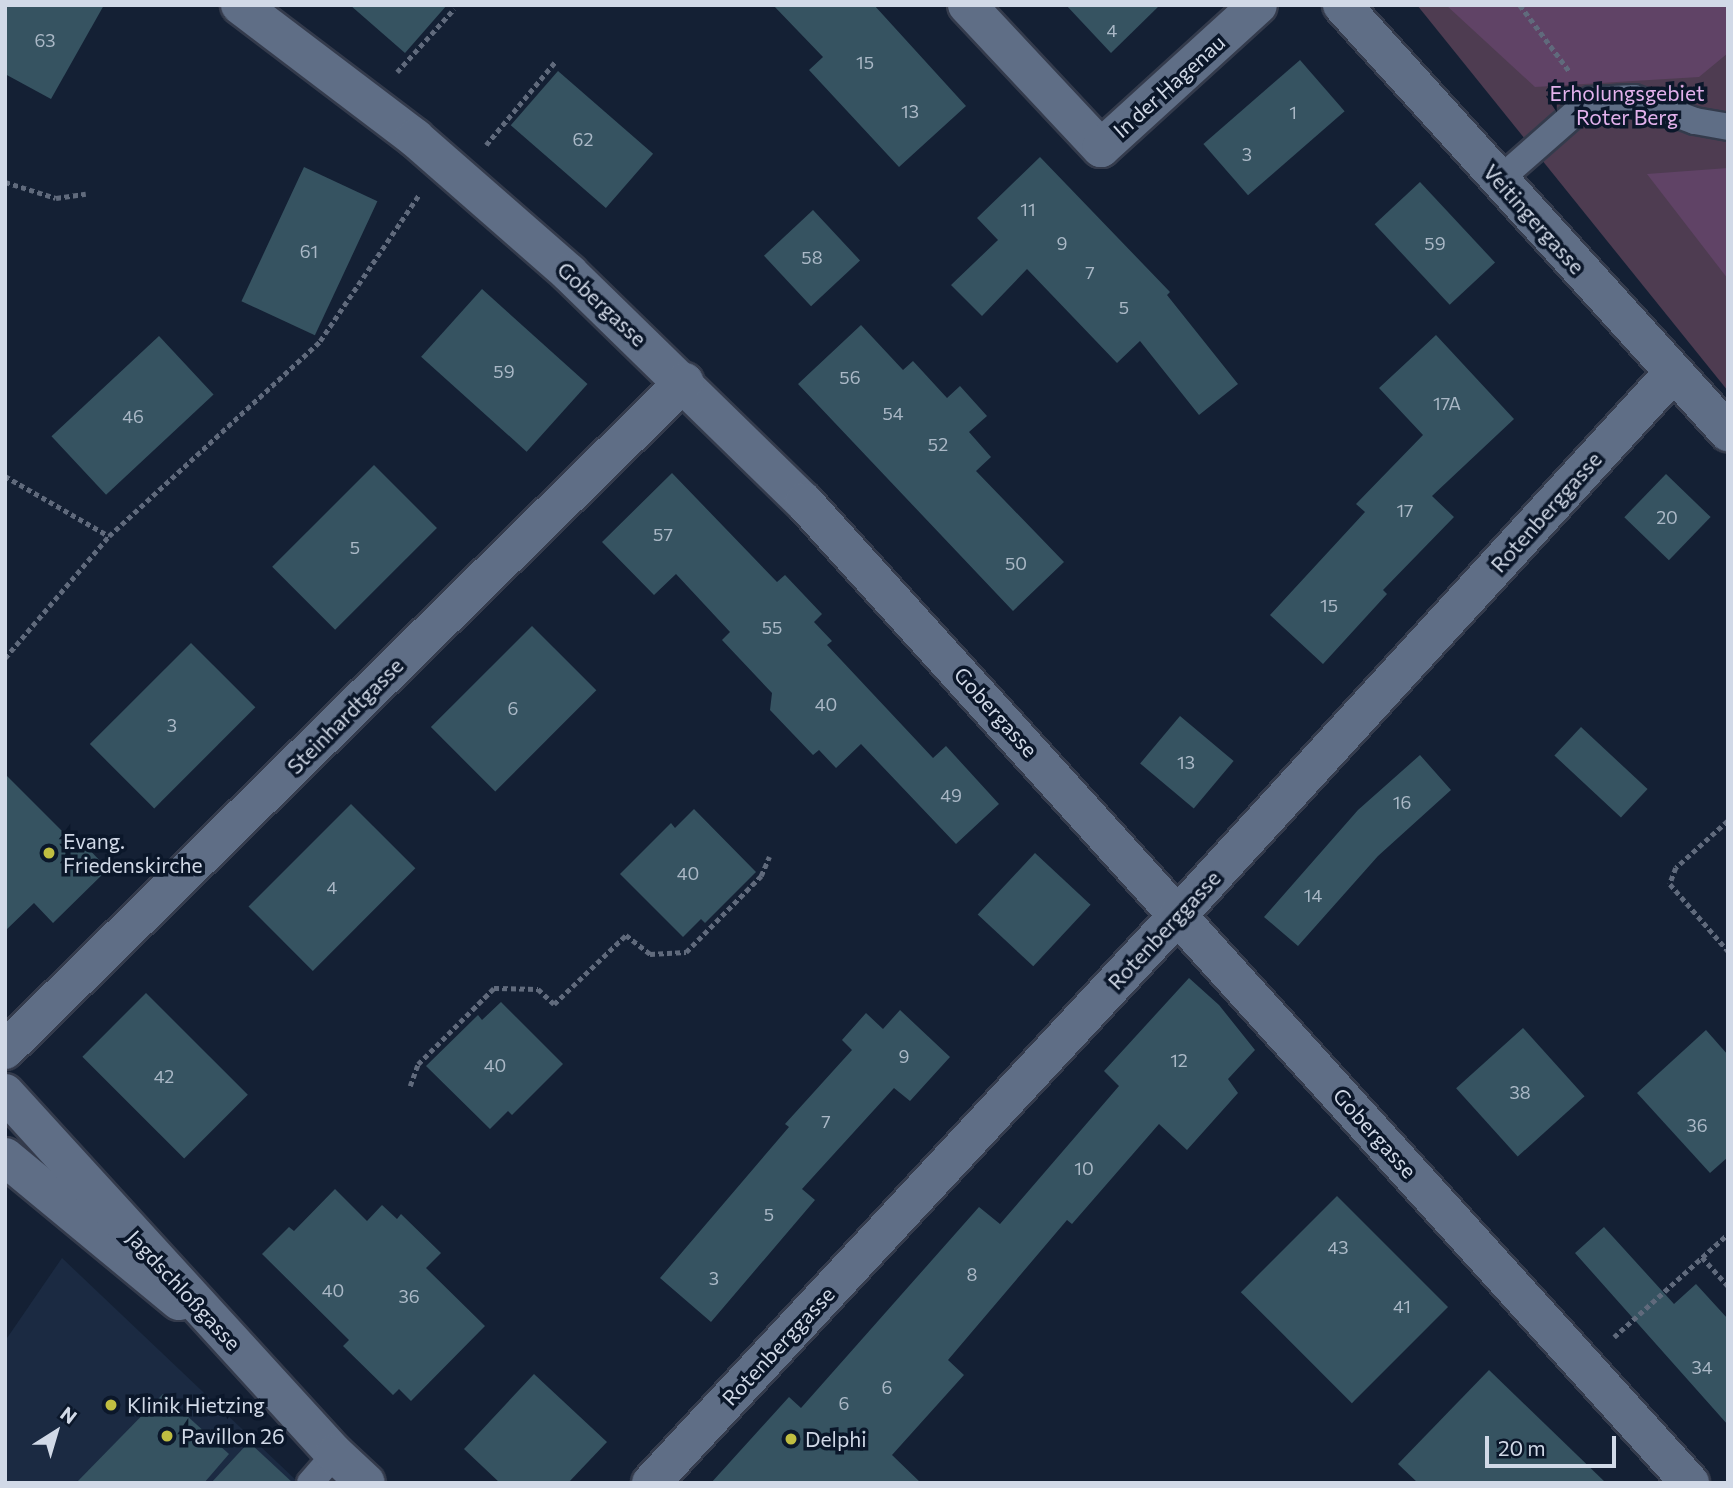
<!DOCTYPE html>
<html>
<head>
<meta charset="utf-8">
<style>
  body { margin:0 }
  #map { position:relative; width:1733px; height:1488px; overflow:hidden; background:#142034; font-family:Commissioner,sans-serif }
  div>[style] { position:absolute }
  .built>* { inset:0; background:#1b2a42 }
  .green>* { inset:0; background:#4e3c51 }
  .forest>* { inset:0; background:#604366 }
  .building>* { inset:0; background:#365361; transform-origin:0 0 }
  .path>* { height:4.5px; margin-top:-2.25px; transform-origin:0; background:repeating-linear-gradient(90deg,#606a7c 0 5px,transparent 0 8.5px) }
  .roads { filter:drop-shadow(2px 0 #343b4c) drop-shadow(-2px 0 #343b4c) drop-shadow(0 2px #343b4c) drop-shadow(0 -2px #343b4c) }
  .lane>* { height:26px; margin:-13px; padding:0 13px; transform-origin:13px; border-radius:13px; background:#5f6e86 }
  .street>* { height:38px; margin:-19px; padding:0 19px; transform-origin:19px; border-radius:19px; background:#5f6e86 }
  .secondary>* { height:38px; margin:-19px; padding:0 19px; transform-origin:19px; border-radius:19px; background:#5f6e86 }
  .dots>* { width:19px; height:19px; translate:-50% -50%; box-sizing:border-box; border:4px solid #0b172a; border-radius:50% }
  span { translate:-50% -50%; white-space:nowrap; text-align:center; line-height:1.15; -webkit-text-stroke:7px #0b172a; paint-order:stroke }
  .number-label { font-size:18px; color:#aab8c6 }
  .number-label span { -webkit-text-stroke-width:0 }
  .street-label { font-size:21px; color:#d1d9e7 }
  .park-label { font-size:21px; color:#e2b1ec }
  .poi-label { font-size:21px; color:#d1d9e7 }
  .left { translate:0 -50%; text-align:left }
  .frame { position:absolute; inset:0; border:7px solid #d1d9e7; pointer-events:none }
  .north { position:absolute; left:21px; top:1397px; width:70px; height:70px; -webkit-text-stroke:5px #0b172a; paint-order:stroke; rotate:37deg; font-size:19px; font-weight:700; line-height:28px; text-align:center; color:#d1d9e7 }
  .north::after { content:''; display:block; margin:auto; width:24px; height:32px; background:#d1d9e7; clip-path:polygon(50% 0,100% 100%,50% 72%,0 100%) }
  .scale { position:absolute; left:1485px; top:1436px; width:131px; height:32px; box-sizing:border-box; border:4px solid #d1d9e7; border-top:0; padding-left:9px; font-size:21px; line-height:24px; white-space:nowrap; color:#d1d9e7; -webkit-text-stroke:5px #0b172a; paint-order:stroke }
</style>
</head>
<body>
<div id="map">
  <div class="built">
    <i style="clip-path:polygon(62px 1258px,299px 1483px,5px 1483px,5px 1341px)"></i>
  </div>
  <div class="green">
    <i style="clip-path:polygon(1417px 5px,1728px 5px,1728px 391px)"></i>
  </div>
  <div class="forest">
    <i style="clip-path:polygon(1446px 5px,1728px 5px,1728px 53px,1699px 77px,1535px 87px)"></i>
    <i style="clip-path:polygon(1728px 168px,1728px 279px,1647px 174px)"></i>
  </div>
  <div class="building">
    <i style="clip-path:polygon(5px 5px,104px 5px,51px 99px,5px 74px)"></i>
    <i style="clip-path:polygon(350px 5px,447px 5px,405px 53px)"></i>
    <i style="clip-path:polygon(773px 5px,874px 5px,966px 106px,899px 167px,809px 70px,823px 57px)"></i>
    <i style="clip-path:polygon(1066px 5px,1160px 5px,1111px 53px)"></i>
    <i style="left:1300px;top:60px;width:68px;height:128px;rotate:49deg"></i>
    <i style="left:558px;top:71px;width:126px;height:72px;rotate:41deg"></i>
    <i style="clip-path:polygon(1040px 157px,1170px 292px,1167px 295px,1238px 384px,1199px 415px,1140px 341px,1117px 363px,1027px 269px,982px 316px,951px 285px,998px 240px,977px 218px)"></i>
    <i style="left:304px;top:167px;width:81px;height:148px;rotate:25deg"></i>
    <i style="left:1420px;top:182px;width:110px;height:62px;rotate:47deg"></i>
    <i style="left:813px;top:210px;width:69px;height:67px;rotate:47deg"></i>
    <i style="left:482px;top:289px;width:142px;height:91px;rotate:42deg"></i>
    <i style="clip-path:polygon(861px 325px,903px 370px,913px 361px,947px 398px,960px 386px,987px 416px,969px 432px,991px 457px,976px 471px,1064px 562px,1013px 611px,798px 384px)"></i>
    <i style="clip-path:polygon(1436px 335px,1514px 419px,1432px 496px,1454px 517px,1383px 590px,1387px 594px,1323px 664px,1270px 615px,1365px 512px,1356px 504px,1423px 435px,1379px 388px)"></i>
    <i style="left:159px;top:336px;width:80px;height:147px;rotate:47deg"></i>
    <i style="left:374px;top:465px;width:89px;height:144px;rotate:45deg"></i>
    <i style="clip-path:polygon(672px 473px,777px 582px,785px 575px,822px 614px,814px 622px,832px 641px,827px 645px,933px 758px,946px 746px,999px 804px,956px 844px,861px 744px,836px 768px,819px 750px,813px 755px,770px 710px,772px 693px,722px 640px,730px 632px,676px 574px,654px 595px,602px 542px)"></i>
    <i style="left:1666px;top:474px;width:62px;height:60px;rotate:44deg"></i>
    <i style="left:532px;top:626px;width:91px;height:143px;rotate:45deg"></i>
    <i style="left:191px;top:643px;width:91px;height:143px;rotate:45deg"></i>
    <i style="left:1180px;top:716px;width:70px;height:62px;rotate:40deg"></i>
    <i style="left:1581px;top:727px;width:91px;height:39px;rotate:43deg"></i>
    <i style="clip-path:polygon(1420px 755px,1451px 790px,1378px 856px,1298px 946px,1264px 917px,1358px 810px)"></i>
    <i style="clip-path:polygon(5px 774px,69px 838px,73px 833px,108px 869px,53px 923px,34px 903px,5px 931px)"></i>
    <i style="left:351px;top:804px;width:91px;height:145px;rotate:45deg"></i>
    <i style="clip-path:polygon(694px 809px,756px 872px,705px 923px,701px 919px,683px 937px,620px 874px,671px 823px,675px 828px)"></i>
    <i style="left:1035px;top:853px;width:76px;height:84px;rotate:43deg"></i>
    <i style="clip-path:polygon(1189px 978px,1219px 1005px,1255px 1050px,1228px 1079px,1238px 1093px,1187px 1150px,1159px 1124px,1072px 1224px,1067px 1220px,948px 1360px,964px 1375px,892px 1455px,921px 1483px,711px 1483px,789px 1397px,801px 1408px,979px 1207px,1000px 1224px,1119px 1086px,1104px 1071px)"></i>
    <i style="left:146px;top:993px;width:144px;height:90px;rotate:45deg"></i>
    <i style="clip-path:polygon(501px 1002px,563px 1064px,512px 1115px,508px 1111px,490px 1129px,426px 1066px,478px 1015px,482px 1020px)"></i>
    <i style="clip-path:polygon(900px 1010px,950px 1057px,910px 1101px,894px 1088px,802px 1189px,815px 1200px,711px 1322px,660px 1278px,789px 1127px,785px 1124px,852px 1050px,842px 1040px,866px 1013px,883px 1029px)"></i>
    <i style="left:1523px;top:1028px;width:92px;height:90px;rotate:48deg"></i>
    <i style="clip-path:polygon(1706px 1030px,1728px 1055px,1728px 1157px,1710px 1173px,1637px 1093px)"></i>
    <i style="clip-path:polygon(335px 1189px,367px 1221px,382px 1205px,397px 1219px,401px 1214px,441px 1253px,426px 1268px,485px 1326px,411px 1401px,399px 1389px,393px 1395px,343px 1346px,349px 1340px,262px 1254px,289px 1227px,294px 1231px)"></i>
    <i style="left:1337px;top:1196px;width:157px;height:136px;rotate:45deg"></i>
    <i style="clip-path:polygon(1604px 1227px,1674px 1304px,1696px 1284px,1728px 1319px,1728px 1425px,1575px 1253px)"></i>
    <i style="clip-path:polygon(1489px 1370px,1606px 1483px,1418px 1483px,1398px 1464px)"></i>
    <i style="clip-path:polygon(534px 1374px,607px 1442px,568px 1483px,500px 1483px,464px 1449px)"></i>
    <i style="clip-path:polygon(163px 1394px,229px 1454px,204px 1483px,76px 1483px)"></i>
    <i style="clip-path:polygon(249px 1442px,293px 1483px,211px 1483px)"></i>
  </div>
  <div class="path">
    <i style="left:1520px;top:5px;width:84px;rotate:53.3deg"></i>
    <i style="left:397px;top:72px;width:85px;rotate:-47.9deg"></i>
    <i style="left:486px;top:145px;width:108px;rotate:-50.3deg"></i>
    <i style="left:5px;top:182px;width:53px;rotate:17.4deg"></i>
    <i style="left:56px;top:198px;width:30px;rotate:-8deg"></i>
    <i style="left:5px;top:476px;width:120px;rotate:30deg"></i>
    <i style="left:109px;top:536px;width:287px;rotate:-42.7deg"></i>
    <i style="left:320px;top:341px;width:176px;rotate:-55.9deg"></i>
    <i style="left:5px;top:658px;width:160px;rotate:-49.6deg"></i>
    <i style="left:1728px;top:821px;width:70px;rotate:137.9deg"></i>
    <i style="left:1676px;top:868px;width:17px;rotate:111deg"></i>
    <i style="left:1670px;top:884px;width:89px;rotate:49.1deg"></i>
    <i style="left:410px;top:1086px;width:23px;rotate:-70deg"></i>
    <i style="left:418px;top:1064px;width:107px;rotate:-45deg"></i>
    <i style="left:494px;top:988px;width:44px;rotate:1.3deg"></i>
    <i style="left:538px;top:989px;width:22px;rotate:43deg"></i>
    <i style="left:554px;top:1004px;width:100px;rotate:-43.8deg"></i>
    <i style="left:626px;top:935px;width:31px;rotate:38deg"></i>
    <i style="left:650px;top:954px;width:36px;rotate:-3deg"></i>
    <i style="left:686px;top:952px;width:107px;rotate:-45.4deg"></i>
    <i style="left:761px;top:876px;width:21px;rotate:-67deg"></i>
    <i style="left:1702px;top:1257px;width:39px;rotate:48deg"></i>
    <i style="left:1614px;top:1337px;width:154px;rotate:-42.1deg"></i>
  </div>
  <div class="roads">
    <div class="lane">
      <i style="left:1499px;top:180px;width:121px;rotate:-41.3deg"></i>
      <i style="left:1590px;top:100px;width:44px;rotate:-2.6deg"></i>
      <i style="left:1634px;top:98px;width:65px;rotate:20.7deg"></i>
      <i style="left:1695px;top:121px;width:34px;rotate:10deg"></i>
      <i style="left:310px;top:1483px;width:38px;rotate:-49deg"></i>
    </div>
    <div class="street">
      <i style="left:240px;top:5px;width:220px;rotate:37.2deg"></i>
      <i style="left:415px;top:138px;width:205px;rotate:41.2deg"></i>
      <i style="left:569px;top:273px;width:328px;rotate:44.3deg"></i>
      <i style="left:804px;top:502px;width:1322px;rotate:47.91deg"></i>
      <i style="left:967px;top:5px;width:196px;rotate:46.9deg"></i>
      <i style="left:1101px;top:148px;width:212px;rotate:-42.3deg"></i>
      <i style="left:5px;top:1050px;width:953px;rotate:-44.53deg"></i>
      <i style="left:5px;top:1157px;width:226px;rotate:39.6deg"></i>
      <i style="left:651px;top:1483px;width:775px;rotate:-47.14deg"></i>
      <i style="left:1178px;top:915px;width:733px;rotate:-47.6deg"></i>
    </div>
    <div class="secondary">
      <i style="left:1342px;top:5px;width:576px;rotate:47.89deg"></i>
      <i style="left:5px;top:1093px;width:489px;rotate:47.6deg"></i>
      <i style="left:335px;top:1454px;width:42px;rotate:43.1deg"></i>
    </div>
  </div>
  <div class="dots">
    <i style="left:49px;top:853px;background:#c0be41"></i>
    <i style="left:111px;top:1405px;background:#c0be41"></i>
    <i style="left:167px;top:1436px;background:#c0be41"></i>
    <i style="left:791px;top:1439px;background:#c0be41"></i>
  </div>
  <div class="number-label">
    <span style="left:1112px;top:30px">4</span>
    <span style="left:45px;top:40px">63</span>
    <span style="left:865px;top:62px">15</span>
    <span style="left:910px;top:111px">13</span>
    <span style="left:1293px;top:112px">1</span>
    <span style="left:583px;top:139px">62</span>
    <span style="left:1247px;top:154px">3</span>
    <span style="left:1028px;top:209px">11</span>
    <span style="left:1062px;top:243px">9</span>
    <span style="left:1435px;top:243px">59</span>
    <span style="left:309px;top:251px">61</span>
    <span style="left:812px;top:257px">58</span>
    <span style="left:1090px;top:272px">7</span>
    <span style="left:1124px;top:307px">5</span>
    <span style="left:504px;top:371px">59</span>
    <span style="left:850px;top:377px">56</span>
    <span style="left:1447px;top:403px">17A</span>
    <span style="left:893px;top:413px">54</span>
    <span style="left:133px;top:416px">46</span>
    <span style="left:938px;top:444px">52</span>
    <span style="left:1405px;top:510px">17</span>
    <span style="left:1667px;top:517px">20</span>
    <span style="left:663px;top:534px">57</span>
    <span style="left:355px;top:547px">5</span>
    <span style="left:1016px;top:563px">50</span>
    <span style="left:1329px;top:605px">15</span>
    <span style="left:772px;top:627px">55</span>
    <span style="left:826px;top:704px">40</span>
    <span style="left:513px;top:708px">6</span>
    <span style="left:172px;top:725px">3</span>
    <span style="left:1186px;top:762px">13</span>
    <span style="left:951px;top:795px">49</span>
    <span style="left:1402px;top:802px">16</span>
    <span style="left:688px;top:873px">40</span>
    <span style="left:332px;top:887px">4</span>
    <span style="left:1313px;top:895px">14</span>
    <span style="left:904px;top:1056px">9</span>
    <span style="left:1179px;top:1060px">12</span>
    <span style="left:495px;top:1065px">40</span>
    <span style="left:164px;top:1076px">42</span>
    <span style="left:1520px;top:1092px">38</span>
    <span style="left:826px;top:1121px">7</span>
    <span style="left:1697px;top:1125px">36</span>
    <span style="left:1084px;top:1168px">10</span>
    <span style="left:769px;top:1214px">5</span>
    <span style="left:1338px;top:1247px">43</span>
    <span style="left:972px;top:1274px">8</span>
    <span style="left:714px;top:1278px">3</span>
    <span style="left:333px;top:1290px">40</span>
    <span style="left:409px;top:1296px">36</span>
    <span style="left:1402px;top:1306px">41</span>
    <span style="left:1702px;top:1367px">34</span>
    <span style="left:887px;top:1387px">6</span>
    <span style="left:844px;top:1403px">6</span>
  </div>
  <div class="street-label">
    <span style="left:1169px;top:86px;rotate:-42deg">In der Hagenau</span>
    <span style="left:1534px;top:219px;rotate:48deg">Veitingergasse</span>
    <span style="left:602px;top:304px;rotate:43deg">Gobergasse</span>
    <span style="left:1546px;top:512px;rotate:-48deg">Rotenberggasse</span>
    <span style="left:996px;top:712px;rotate:48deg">Gobergasse</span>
    <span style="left:345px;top:716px;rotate:-45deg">Steinhardtgasse</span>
    <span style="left:1164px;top:930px;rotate:-47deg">Rotenberggasse</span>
    <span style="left:1375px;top:1133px;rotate:48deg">Gobergasse</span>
    <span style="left:184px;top:1290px;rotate:47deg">Jagdschloßgasse</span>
    <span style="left:778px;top:1346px;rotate:-47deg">Rotenberggasse</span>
  </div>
  <div class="park-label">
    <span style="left:1627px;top:105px">Erholungsgebiet<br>Roter Berg</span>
  </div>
  <div class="poi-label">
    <span class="left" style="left:63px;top:853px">Evang.<br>Friedenskirche</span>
    <span class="left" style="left:127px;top:1405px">Klinik Hietzing</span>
    <span class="left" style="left:181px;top:1436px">Pavillon 26</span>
    <span class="left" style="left:805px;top:1439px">Delphi</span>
  </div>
  <div class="frame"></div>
  <div class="north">N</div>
  <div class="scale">20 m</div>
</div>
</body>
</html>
